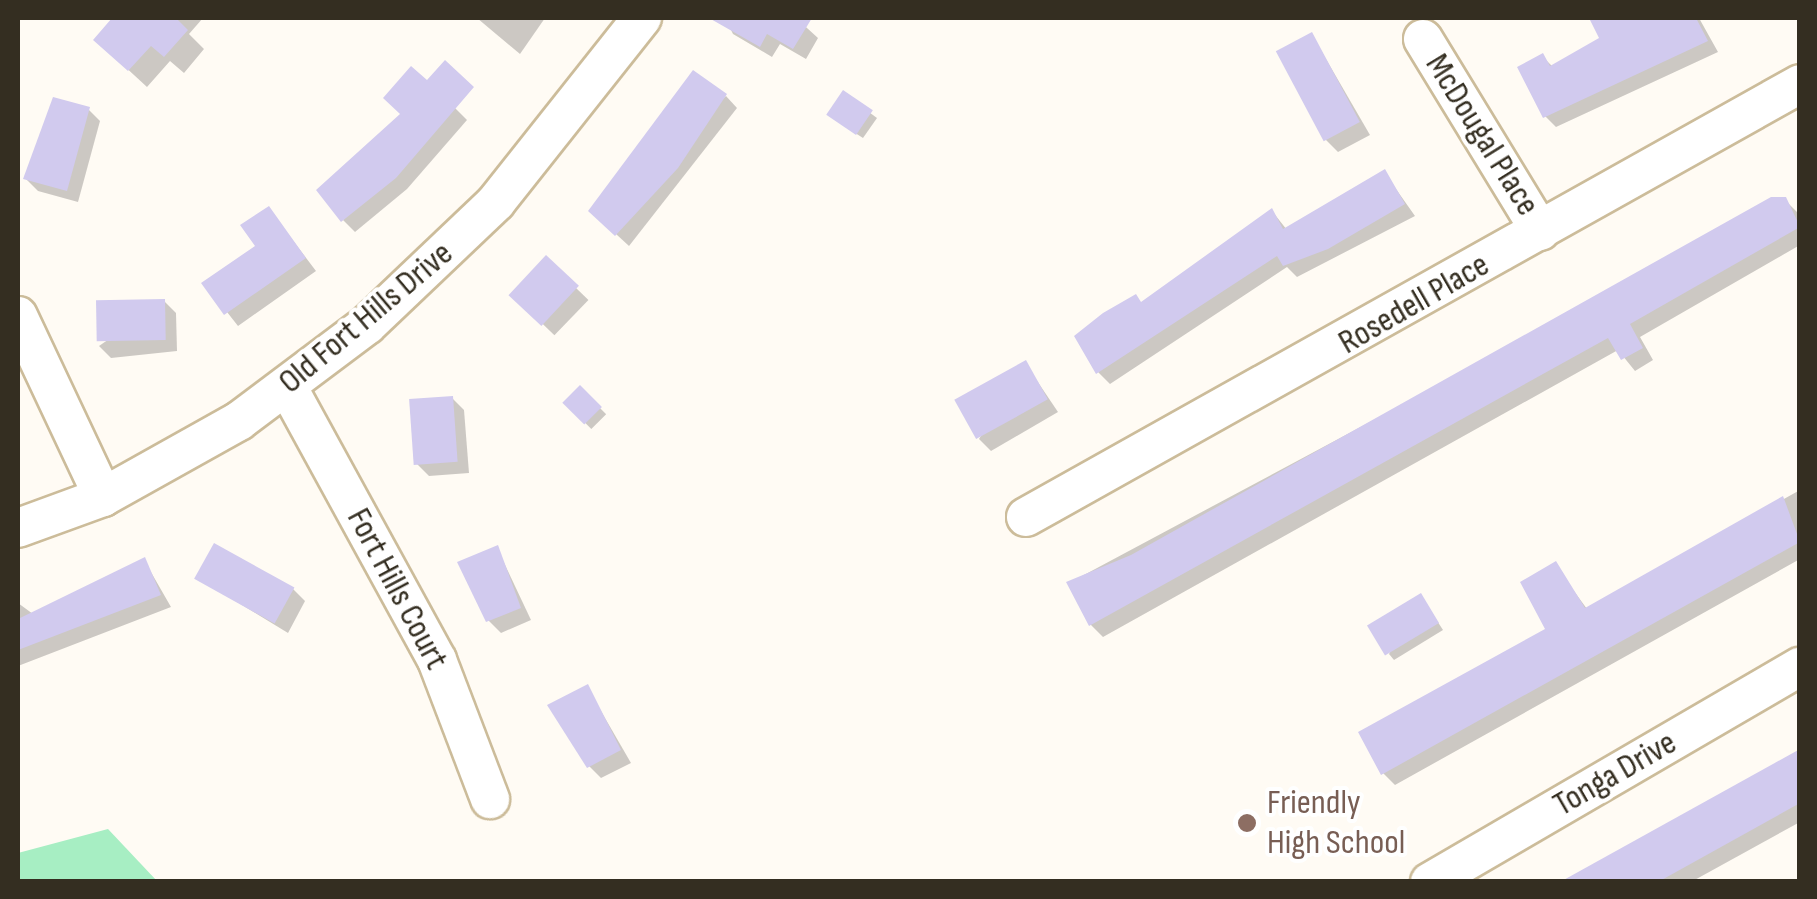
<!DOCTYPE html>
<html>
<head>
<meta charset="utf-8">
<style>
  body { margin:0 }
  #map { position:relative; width:1817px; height:899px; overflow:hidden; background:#fffbf4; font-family:"Sofia Sans Condensed",sans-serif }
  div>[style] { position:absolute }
  .green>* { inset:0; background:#a7eec3 }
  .shadow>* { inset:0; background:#0003; transform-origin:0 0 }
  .building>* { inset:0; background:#d1caee; transform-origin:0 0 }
  .roads { filter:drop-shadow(2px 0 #ccbc9a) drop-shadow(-2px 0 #ccbc9a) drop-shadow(0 2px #ccbc9a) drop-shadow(0 -2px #ccbc9a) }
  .minor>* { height:38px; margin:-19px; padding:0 19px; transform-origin:19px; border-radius:19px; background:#fff }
  .dots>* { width:28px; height:28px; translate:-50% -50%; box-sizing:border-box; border:5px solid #fff; border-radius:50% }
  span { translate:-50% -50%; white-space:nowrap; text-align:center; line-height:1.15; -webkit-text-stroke:8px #fff; paint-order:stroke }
  .street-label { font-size:35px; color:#342e21 }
  .education-label { font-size:35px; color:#785e54 }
  .left { translate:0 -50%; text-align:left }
  .frame { position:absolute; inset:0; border:20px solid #342e21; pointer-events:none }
</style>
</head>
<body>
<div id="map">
  <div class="green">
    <i style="clip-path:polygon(108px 829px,157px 881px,18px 881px,18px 853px)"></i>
  </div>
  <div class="shadow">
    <i style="clip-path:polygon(118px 18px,203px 18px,189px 34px,204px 49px,184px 73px,170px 61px,147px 87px,96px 40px)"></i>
    <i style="clip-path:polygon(477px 18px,545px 18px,520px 54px)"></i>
    <i style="clip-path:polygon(725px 18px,796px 18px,818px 38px,806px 59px,780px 44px,772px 57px,733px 34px)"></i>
    <i style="clip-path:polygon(1617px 18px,1699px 18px,1718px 52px,1556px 127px,1545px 116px,1542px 56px,1553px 67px,1603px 40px,1597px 28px)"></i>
    <i style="clip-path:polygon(1312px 35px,1370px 135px,1338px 152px,1326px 140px)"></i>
    <i style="clip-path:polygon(843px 93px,877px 118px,863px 138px,835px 120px)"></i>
    <i style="clip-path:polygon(726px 96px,737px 108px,629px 246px,591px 211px)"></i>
    <i style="clip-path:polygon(455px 108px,467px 120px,407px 189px,355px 232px,343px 220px)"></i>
    <i style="clip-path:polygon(88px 109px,100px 121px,78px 202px,38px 191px,26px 179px)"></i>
    <i style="clip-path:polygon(1384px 172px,1415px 216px,1297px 277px,1287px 267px,1110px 384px,1098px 372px,1142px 304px,1272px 211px,1287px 230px)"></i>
    <i style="clip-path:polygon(1785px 200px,1800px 215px,1800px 245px,1640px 337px,1653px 360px,1635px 371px,1618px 350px,1103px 637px,1091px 625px,1069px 583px)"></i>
    <i style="clip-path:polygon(269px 209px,316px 271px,238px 326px,205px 284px,258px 247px)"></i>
    <i style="left:546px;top:259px;width:59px;height:49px;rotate:44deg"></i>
    <i style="clip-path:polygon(164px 301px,176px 313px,177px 351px,111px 358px,99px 346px)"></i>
    <i style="clip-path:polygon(1025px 363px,1058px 412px,991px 451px,979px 439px)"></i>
    <i style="left:580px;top:388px;width:37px;height:21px;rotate:45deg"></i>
    <i style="clip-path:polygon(452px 398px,464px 410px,469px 473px,429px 476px,417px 464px)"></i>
    <i style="clip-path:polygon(1800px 490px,1800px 559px,1395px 785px,1383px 773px,1549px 630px,1555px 565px,1587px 609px)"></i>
    <i style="clip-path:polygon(497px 548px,531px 620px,501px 633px,488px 620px)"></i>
    <i style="clip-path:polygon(144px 560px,171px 607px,18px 666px,18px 603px,33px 614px)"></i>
    <i style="clip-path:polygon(198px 578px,293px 589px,305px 601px,288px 633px)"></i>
    <i style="clip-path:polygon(1421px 596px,1443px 630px,1394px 660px,1389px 654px)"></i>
    <i style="clip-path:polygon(587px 687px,631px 763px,601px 778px,589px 766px)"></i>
    <i style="clip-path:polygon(1800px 752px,1800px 822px,1691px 882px,1566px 882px)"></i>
  </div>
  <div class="building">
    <i style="clip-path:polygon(112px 18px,176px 18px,188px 30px,164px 57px,151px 46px,128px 71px,93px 40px)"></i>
    <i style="clip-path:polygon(709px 18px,812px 18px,793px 49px,767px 34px,760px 47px)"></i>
    <i style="clip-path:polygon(1589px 18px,1696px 18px,1708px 41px,1543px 118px,1517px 67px,1543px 53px,1550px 66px,1599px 38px)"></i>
    <i style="left:1312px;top:32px;width:102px;height:41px;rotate:62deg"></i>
    <i style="clip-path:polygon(445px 60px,474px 87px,396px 178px,341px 222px,316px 190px,400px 114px,383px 98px,411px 66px,427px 80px)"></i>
    <i style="clip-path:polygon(693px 70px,727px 94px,678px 168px,615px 236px,588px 211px)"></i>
    <i style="left:843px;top:90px;width:36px;height:30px;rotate:34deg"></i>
    <i style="clip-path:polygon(53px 97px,90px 107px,67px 191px,23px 179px)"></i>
    <i style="clip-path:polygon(1385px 169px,1405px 204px,1328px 249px,1283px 266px,1277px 256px,1096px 374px,1074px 336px,1103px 313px,1136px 294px,1141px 302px,1272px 208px,1283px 229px)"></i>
    <i style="clip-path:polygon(1771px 197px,1786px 197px,1800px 227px,1630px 324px,1643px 348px,1621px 360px,1608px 338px,1089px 626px,1066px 582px,1131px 555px)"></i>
    <i style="clip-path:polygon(269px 206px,306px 258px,224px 315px,201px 283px,255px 246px,240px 225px)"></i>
    <i style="left:546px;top:255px;width:45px;height:55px;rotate:43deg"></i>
    <i style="left:165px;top:299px;width:41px;height:69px;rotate:89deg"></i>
    <i style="left:1026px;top:360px;width:45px;height:82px;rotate:61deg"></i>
    <i style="left:580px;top:385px;width:31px;height:25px;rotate:45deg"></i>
    <i style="left:453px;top:396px;width:66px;height:44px;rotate:86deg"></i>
    <i style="clip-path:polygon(1783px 496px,1800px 542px,1381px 775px,1358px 732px,1545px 629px,1520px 582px,1556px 561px,1585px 608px)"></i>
    <i style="left:214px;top:543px;width:92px;height:41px;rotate:29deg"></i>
    <i style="clip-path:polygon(498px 545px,521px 608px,486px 622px,457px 562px)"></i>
    <i style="clip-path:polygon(145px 557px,161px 595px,18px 650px,18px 619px)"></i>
    <i style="left:1421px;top:593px;width:35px;height:63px;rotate:59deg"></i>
    <i style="clip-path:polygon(588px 684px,621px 750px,587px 768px,547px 705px)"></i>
    <i style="clip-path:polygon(1800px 749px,1800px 803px,1748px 832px,1658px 882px,1560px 882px)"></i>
  </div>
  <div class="roads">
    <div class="minor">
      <i style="left:1423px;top:39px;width:225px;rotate:58.6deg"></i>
      <i style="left:18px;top:316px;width:200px;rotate:64.8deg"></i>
      <i style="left:287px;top:386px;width:312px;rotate:61.3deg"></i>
      <i style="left:437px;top:660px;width:149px;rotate:69.1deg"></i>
      <i style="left:1026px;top:517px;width:887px;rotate:-29.22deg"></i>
      <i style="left:18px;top:528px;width:90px;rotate:-20deg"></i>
      <i style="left:103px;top:497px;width:156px;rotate:-29.2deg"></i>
      <i style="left:239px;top:421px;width:160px;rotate:-36.9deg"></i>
      <i style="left:367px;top:325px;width:178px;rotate:-43.6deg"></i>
      <i style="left:496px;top:202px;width:235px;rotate:-51.6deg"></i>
      <i style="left:1430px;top:882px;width:428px;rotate:-30.2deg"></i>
    </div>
  </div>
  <div class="dots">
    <i style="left:1247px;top:823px;background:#8d6e63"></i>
  </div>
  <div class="street-label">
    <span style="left:1482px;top:135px;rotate:58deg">McDougal Place</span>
    <span style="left:1414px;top:304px;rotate:-30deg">Rosedell Place</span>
    <span style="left:366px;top:318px;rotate:-40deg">Old Fort Hills Drive</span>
    <span style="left:397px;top:589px;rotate:62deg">Fort Hills Court</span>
    <span style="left:1615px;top:774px;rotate:-30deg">Tonga Drive</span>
  </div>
  <div class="education-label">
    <span class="left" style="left:1267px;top:823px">Friendly<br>High School</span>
  </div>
  <div class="frame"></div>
</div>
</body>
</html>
